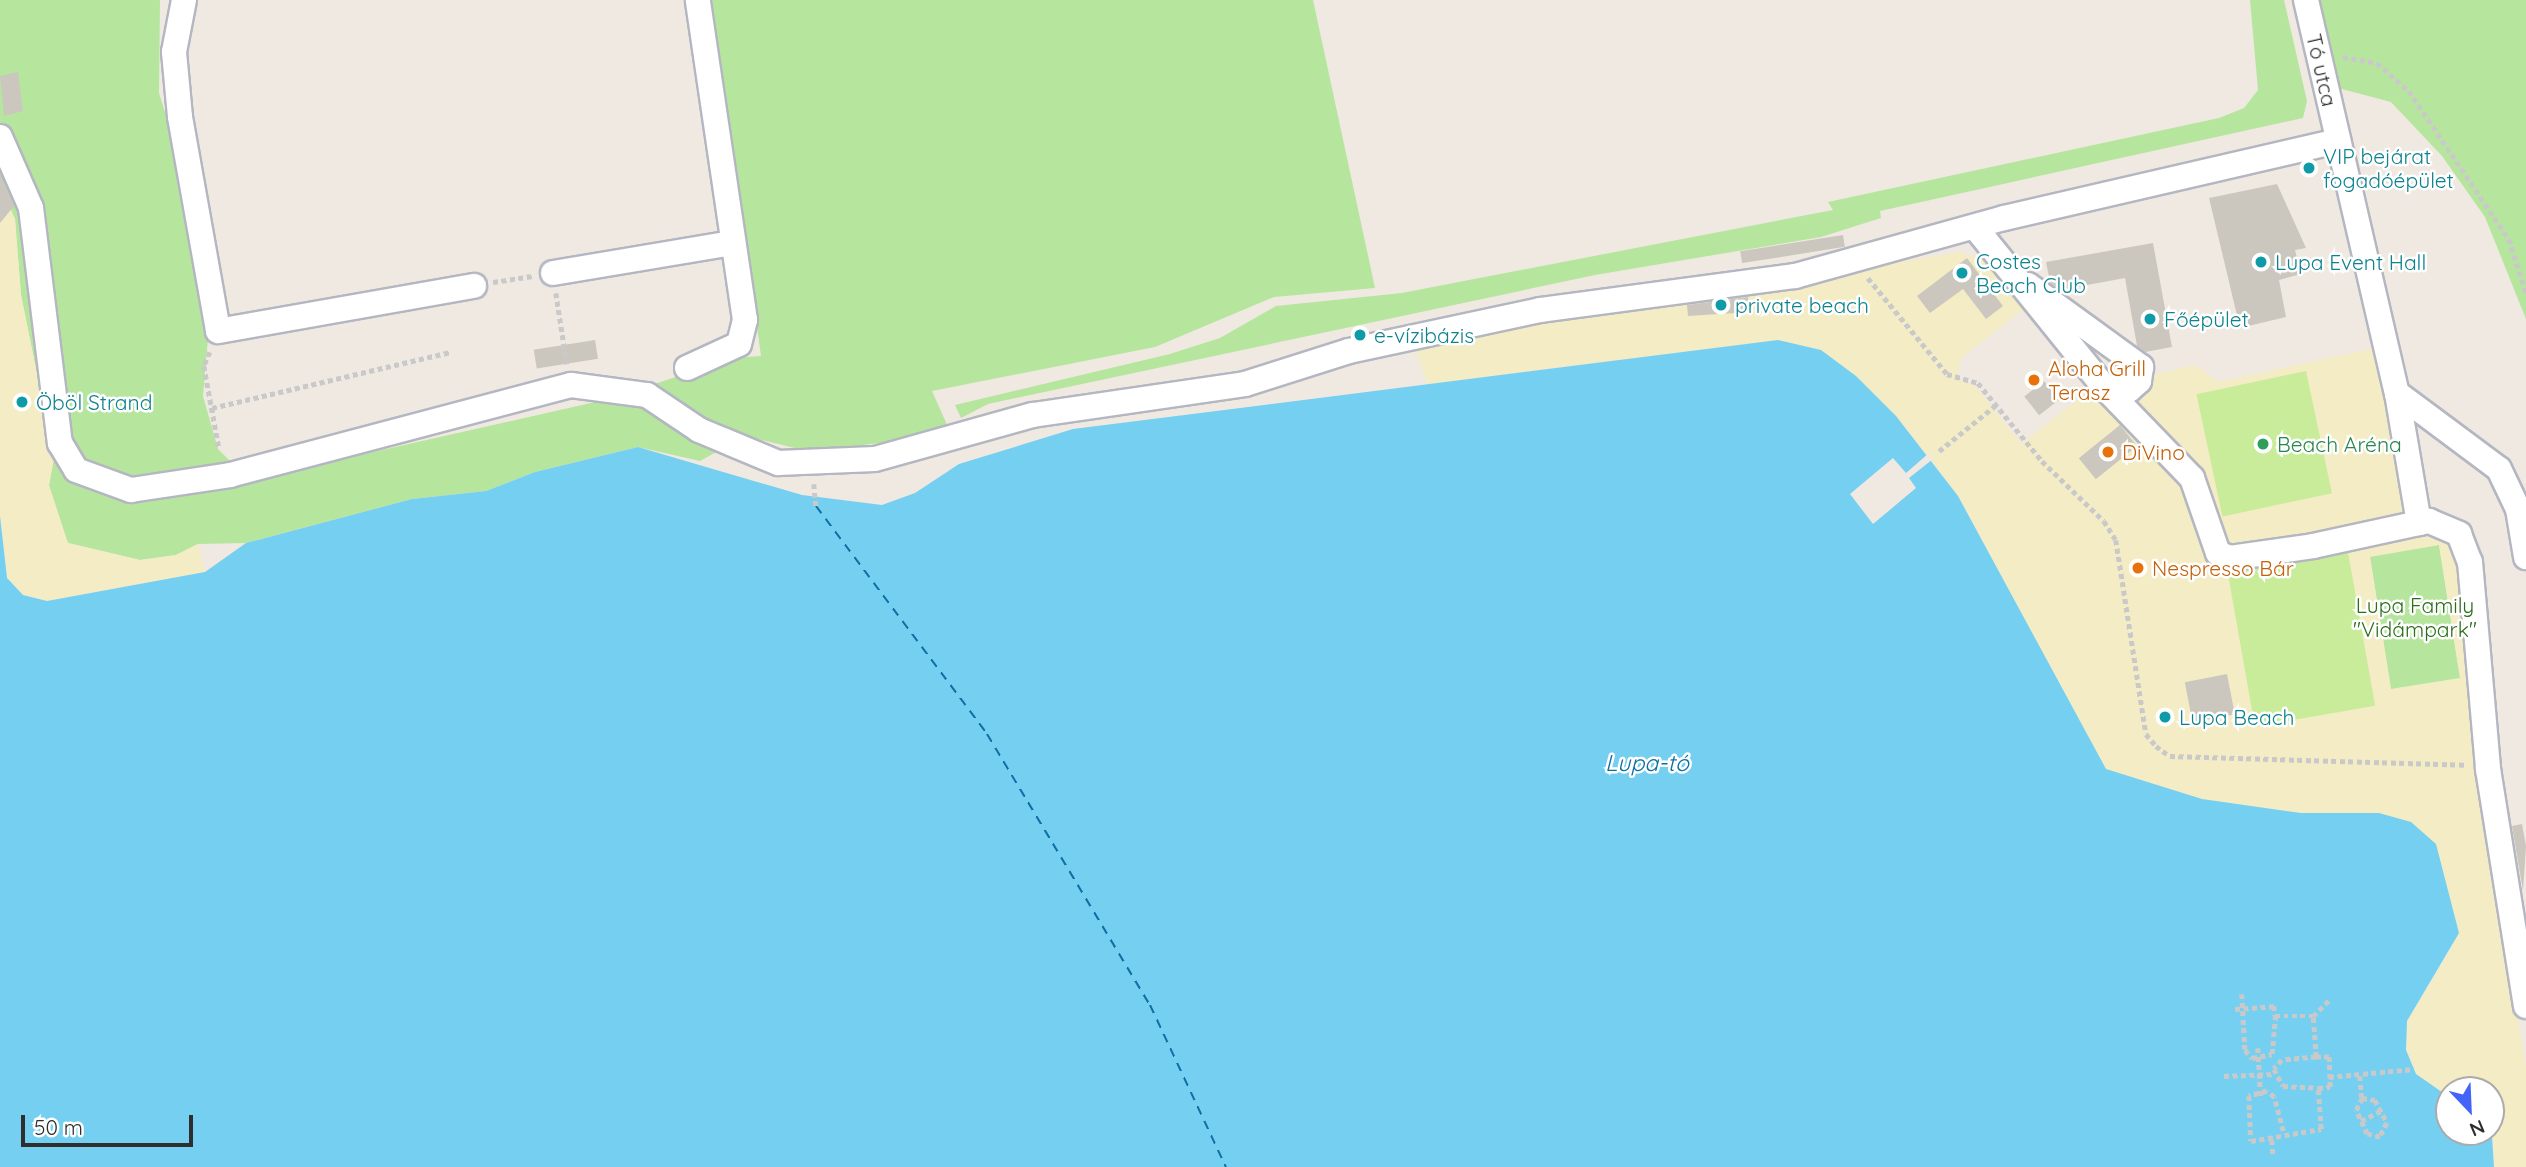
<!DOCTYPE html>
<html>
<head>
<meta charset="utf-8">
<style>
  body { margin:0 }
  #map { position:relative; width:2526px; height:1167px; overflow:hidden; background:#efe9e1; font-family:Quicksand,sans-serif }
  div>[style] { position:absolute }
  .green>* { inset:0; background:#b6e59e; transform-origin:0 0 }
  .sand>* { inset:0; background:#f3ecc5 }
  .pitch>* { inset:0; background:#c9ec9a; transform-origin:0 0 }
  .water>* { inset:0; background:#75cff0 }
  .pier>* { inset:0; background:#efe9e1 }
  .ferry>* { height:2px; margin-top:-1px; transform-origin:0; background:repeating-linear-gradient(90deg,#0d6fa3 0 9px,transparent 0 16px) }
  .building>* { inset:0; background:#cbc7bf; transform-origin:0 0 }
  .path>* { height:4.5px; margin-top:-2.25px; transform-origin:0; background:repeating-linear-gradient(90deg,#c9c9c9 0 5px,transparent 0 8.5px) }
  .roads { filter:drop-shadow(2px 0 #b4b7c1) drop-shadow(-2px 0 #b4b7c1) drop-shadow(0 2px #b4b7c1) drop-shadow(0 -2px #b4b7c1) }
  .minor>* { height:24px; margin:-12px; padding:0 12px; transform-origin:12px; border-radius:12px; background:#fff }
  .dots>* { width:19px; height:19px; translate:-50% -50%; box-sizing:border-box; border:4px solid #fff; border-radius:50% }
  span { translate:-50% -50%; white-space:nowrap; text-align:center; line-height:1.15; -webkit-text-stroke:5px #fff; paint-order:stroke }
  .street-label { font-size:21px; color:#2e2e2e }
  .culture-label { font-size:21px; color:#0d838f }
  .left { translate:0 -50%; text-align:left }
  .food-label { font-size:21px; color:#c56008 }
  .leisure-label { font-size:21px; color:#27864d }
  .park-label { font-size:21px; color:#2c6e1b }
  .water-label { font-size:23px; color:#0d6fa3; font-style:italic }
  .north { position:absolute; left:2435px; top:1076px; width:70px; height:70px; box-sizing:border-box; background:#fff; border:2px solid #ababab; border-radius:50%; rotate:157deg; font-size:19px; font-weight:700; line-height:28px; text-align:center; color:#2e2e2e }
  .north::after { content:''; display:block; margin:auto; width:24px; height:32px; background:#4264fb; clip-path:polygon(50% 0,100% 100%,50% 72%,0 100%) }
  .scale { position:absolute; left:21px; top:1115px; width:172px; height:32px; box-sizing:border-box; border:4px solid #2e2e2e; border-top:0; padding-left:9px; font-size:21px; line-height:24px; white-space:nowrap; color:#2e2e2e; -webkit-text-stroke:5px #fff; paint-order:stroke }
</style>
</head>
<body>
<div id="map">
  <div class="green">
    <i style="clip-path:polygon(0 0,160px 0,159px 93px,214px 270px,203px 396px,218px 449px,249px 480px,613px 398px,732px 358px,761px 356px,712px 0,1313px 0,1375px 288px,1274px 297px,1155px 347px,932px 391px,948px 427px,923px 437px,811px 452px,745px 436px,700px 461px,638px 447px,535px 472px,486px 491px,412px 499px,246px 543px,198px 544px,176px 555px,140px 560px,68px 543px,57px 521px,49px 485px,54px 458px,21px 295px,15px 219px,0 186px)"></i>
    <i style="clip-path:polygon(2250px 0,2284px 0,2307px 101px,2303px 118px,1880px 211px,1881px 218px,1821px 237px,1595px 275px,988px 404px,961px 418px,955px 405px,1170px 354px,1220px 338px,1276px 306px,1402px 293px,1833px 210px,1828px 202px,2219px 118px,2244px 108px,2258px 90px)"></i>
    <i style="clip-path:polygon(2319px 0,2526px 0,2526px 319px,2485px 217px,2442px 156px,2391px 102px,2338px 88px)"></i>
    <i style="left:2439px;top:545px;width:135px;height:70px;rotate:81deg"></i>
  </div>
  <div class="sand">
    <i style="clip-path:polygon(0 186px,15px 219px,21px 295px,54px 458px,49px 485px,68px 543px,140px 560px,176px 555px,198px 544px,205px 572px,47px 601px,23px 595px,7px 577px,0 516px)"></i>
    <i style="clip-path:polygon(evenodd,1960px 252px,1987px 262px,2025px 308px,1961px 358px,1957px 379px,1976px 387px,2021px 444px,2117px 369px,2157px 374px,2195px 365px,2218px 382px,2375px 348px,2416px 533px,2438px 528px,2453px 539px,2495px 744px,2508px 961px,2526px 1067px,2526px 1167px,2494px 1167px,2491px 1090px,2449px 1090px,2449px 1097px,2416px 1074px,2406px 1050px,2407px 1021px,2452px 947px,2379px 813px,2301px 813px,2202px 799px,2106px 769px,1958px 496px,1896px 416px,1821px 350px,1778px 340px,1427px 384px,1414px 343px,1960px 252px,2439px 545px,2460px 678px,2391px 689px,2370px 557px,2439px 545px)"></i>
  </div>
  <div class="pitch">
    <i style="left:2306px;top:371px;width:125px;height:112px;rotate:78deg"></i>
    <i style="left:2348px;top:552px;width:156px;height:122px;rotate:80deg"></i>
  </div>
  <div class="water">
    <i style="clip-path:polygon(1778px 340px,1821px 350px,1856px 376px,1896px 416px,1958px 496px,2106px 769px,2202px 799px,2301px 813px,2379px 813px,2411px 822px,2436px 844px,2459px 933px,2407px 1021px,2406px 1050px,2416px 1074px,2449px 1097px,2449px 1132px,2492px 1136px,2494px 1167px,0 1167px,0 516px,7px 578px,23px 595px,47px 601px,205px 572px,246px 543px,412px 499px,486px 491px,535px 472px,638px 447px,802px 495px,882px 505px,915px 493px,959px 464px,1073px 429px)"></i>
  </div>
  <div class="pier">
    <i style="clip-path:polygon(1929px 453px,1933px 459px,1909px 478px,1916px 488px,1873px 524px,1850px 494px,1893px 458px,1906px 473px)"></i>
  </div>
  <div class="ferry">
    <i style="left:816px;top:506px;width:285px;rotate:53.1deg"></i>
    <i style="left:987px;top:734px;width:316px;rotate:59deg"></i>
    <i style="left:1150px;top:1005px;width:179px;rotate:64.9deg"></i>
  </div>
  <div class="building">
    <i style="clip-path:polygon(18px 72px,23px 111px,4px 116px,0 76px)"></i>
    <i style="clip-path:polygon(0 174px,14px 206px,0 223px)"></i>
    <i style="clip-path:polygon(2277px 184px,2306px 248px,2295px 250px,2301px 274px,2279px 280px,2286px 317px,2240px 328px,2209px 198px)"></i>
    <i style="left:1843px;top:235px;width:12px;height:104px;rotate:81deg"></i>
    <i style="clip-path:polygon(2153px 243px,2172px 347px,2145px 352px,2137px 346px,2125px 278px,2060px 290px,2050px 282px,2046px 262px)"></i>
    <i style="clip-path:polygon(1967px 258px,2003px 306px,1986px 319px,1963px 289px,1930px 313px,1917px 296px)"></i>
    <i style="clip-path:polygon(1748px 297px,1749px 312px,1688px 316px,1687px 305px)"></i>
    <i style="left:595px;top:340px;width:19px;height:62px;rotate:81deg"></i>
    <i style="left:2044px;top:381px;width:24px;height:25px;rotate:52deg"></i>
    <i style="left:2120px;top:425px;width:27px;height:53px;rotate:51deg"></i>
    <i style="left:2227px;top:674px;width:41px;height:43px;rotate:79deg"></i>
    <i style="clip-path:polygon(2522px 824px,2526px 846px,2523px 891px,2512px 826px)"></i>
  </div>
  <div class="path">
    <i style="left:2343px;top:57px;width:35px;rotate:10deg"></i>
    <i style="left:2377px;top:63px;width:43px;rotate:41.2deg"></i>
    <i style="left:2409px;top:91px;width:179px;rotate:56deg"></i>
    <i style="left:2509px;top:239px;width:57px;rotate:72.5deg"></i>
    <i style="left:1868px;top:278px;width:124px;rotate:50.5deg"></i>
    <i style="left:1947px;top:374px;width:32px;rotate:16deg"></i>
    <i style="left:1978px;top:383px;width:101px;rotate:50.6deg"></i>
    <i style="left:2042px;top:461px;width:86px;rotate:44.1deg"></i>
    <i style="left:2104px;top:521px;width:22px;rotate:58deg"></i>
    <i style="left:2116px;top:540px;width:196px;rotate:81.2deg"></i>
    <i style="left:2146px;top:734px;width:16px;rotate:50deg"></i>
    <i style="left:2156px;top:746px;width:17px;rotate:36deg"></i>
    <i style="left:2170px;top:756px;width:295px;rotate:1.7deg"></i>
    <i style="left:493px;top:282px;width:40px;rotate:-8.5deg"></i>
    <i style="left:556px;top:293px;width:72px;rotate:81.2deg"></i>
    <i style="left:210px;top:352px;width:15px;rotate:113deg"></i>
    <i style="left:204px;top:366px;width:83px;rotate:79.6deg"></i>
    <i style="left:212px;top:408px;width:245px;rotate:-13.2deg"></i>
    <i style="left:1939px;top:451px;width:73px;rotate:-38.9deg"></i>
    <i style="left:814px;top:484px;width:22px;rotate:85deg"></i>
    <i style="left:2242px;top:994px;width:56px;rotate:86.9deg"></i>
    <i style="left:2245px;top:1050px;width:11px;rotate:49deg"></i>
    <i style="left:2252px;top:1058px;width:20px;rotate:-11deg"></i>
    <i style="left:2272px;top:1054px;width:38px;rotate:-85deg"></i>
    <i style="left:2275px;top:1016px;width:38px"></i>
    <i style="left:2235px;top:1009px;width:39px;rotate:-4deg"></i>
    <i style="left:2274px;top:1006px;width:10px;rotate:84deg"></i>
    <i style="left:2258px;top:1048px;width:51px;rotate:86.6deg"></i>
    <i style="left:2316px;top:1057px;width:34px;rotate:175deg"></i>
    <i style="left:2282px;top:1060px;width:12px;rotate:132deg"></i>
    <i style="left:2274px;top:1069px;width:19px;rotate:62deg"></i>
    <i style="left:2283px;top:1086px;width:35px;rotate:3deg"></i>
    <i style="left:2224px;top:1076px;width:51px;rotate:-2.2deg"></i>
    <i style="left:2360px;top:1076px;width:22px;rotate:85deg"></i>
    <i style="left:2362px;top:1098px;width:13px;rotate:9deg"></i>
    <i style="left:2375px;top:1100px;width:26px;rotate:62deg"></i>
    <i style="left:2387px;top:1123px;width:16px;rotate:117deg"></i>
    <i style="left:2380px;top:1137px;width:13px;rotate:-167deg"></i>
    <i style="left:2367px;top:1134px;width:26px;rotate:-115deg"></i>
    <i style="left:2356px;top:1110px;width:13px;rotate:-63deg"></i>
    <i style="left:2329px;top:1077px;width:85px;rotate:-5.4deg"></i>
    <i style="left:2361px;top:1121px;width:22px;rotate:-27deg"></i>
    <i style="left:2283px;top:1131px;width:35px;rotate:-105deg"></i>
    <i style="left:2274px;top:1097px;width:9px;rotate:-139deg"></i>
    <i style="left:2267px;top:1091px;width:19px;rotate:164deg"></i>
    <i style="left:2249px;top:1096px;width:45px;rotate:87.5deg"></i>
    <i style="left:2251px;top:1141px;width:71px;rotate:-9.7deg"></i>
    <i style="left:2321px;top:1129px;width:41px;rotate:-94.2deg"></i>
    <i style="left:2318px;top:1088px;width:12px;rotate:-5deg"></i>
    <i style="left:2330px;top:1087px;width:30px;rotate:-92deg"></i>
    <i style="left:2329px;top:1057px;width:13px;rotate:180deg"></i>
    <i style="left:2316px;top:1057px;width:41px;rotate:-94.2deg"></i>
    <i style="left:2313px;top:1016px;width:23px;rotate:-45deg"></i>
    <i style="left:2272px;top:1140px;width:14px;rotate:86deg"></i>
  </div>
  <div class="roads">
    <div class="minor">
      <i style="left:184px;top:0;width:53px;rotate:100.9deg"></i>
      <i style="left:174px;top:52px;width:65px;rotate:84.7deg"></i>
      <i style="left:180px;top:117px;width:217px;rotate:79.9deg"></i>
      <i style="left:218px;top:331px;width:260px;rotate:-10deg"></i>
      <i style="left:2306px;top:0;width:403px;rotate:77deg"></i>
      <i style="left:2397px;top:393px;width:127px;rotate:36.7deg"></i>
      <i style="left:2499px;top:469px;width:44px;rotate:64.6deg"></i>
      <i style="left:2518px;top:509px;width:49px;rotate:80.5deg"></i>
      <i style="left:0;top:137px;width:77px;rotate:66.4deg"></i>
      <i style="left:31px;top:208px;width:237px;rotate:83deg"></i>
      <i style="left:60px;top:443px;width:31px;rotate:59deg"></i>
      <i style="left:76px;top:470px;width:59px;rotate:20deg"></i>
      <i style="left:131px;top:490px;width:100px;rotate:-8.6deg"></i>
      <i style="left:230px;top:475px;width:353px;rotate:-14.8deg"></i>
      <i style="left:571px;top:385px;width:77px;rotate:7.5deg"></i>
      <i style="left:647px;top:395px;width:63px;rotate:33.9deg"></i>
      <i style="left:699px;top:430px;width:86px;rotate:22.7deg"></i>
      <i style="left:778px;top:463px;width:97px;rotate:-2.4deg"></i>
      <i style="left:875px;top:459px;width:164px;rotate:-15.6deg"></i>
      <i style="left:1033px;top:415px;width:214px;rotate:-8.3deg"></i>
      <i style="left:1245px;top:384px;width:109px;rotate:-17.6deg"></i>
      <i style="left:1349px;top:351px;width:195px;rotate:-12.1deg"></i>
      <i style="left:1540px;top:310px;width:257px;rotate:-7.6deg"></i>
      <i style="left:1795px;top:276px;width:217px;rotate:-15.5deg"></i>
      <i style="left:2004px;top:218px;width:343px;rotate:-13deg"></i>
      <i style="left:1975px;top:227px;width:206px;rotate:51.1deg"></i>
      <i style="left:2104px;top:387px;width:127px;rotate:46deg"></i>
      <i style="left:2192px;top:478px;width:79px;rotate:70.9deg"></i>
      <i style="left:2218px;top:553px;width:13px;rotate:23deg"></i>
      <i style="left:2230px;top:558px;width:84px;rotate:-8.2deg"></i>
      <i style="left:2313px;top:546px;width:119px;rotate:-12.2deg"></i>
      <i style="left:2429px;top:521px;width:33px;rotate:23deg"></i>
      <i style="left:2459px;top:534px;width:30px;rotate:69deg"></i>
      <i style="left:2470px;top:562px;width:208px;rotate:85deg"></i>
      <i style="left:2488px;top:769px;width:240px;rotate:80.9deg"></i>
      <i style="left:553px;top:273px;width:181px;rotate:-9.5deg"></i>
      <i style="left:2028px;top:285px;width:140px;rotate:36deg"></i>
      <i style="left:2141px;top:367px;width:14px;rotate:98deg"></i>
      <i style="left:2139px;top:381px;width:13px;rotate:138deg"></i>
      <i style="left:2129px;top:390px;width:25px;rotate:-173deg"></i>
      <i style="left:687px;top:368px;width:57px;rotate:-24.8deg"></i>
      <i style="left:739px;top:344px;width:25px;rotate:-76deg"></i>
      <i style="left:745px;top:320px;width:323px;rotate:-98.4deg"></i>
      <i style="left:2397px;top:393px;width:132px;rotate:80.4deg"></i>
    </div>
  </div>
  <div class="dots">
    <i style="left:2309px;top:168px;background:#0f9aa8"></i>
    <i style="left:2261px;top:262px;background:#0f9aa8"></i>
    <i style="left:1962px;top:273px;background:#0f9aa8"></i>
    <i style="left:1721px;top:305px;background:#0f9aa8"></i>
    <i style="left:2150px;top:319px;background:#0f9aa8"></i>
    <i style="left:1360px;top:335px;background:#0f9aa8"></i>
    <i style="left:2034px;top:380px;background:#e8710a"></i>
    <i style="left:22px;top:402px;background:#0f9aa8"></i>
    <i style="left:2263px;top:444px;background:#2e9e5b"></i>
    <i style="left:2108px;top:452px;background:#e8710a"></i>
    <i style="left:2138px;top:568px;background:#e8710a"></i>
    <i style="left:2165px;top:717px;background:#0f9aa8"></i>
  </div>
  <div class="street-label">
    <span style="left:2322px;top:70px;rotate:77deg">Tó utca</span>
  </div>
  <div class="culture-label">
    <span class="left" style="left:2323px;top:168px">VIP bejárat<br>fogadóépület</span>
    <span class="left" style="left:1976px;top:273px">Costes<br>Beach Club</span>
    <span class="left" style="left:2275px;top:262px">Lupa Event Hall</span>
    <span class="left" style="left:1735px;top:305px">private beach</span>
    <span class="left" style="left:2164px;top:319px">Főépület</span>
    <span class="left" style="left:1374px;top:335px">e-vízibázis</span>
    <span class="left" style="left:36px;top:402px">Öböl Strand</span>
    <span class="left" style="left:2179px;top:717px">Lupa Beach</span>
  </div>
  <div class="food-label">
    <span class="left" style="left:2048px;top:380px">Aloha Grill<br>Terasz</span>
    <span class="left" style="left:2122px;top:452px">DiVino</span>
    <span class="left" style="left:2152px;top:568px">Nespresso Bár</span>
  </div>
  <div class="leisure-label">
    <span class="left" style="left:2277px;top:444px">Beach Aréna</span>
  </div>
  <div class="park-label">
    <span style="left:2415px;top:617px">Lupa Family<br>"Vidámpark"</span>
  </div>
  <div class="water-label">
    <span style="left:1647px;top:763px">Lupa-tó</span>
  </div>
  <div class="north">N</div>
  <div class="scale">50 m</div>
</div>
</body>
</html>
